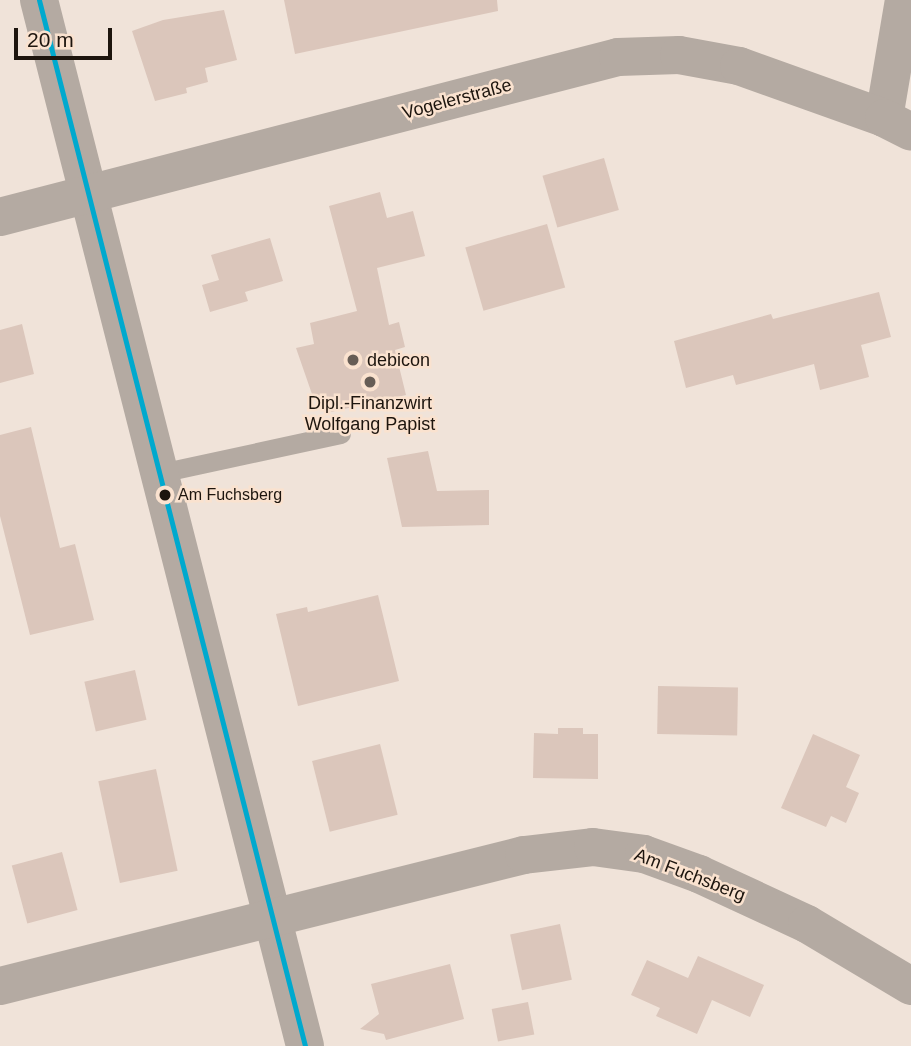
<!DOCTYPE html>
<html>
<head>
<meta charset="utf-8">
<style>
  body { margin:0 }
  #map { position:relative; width:911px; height:1046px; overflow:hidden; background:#f0e3d9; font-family:Arial,sans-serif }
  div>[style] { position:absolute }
  .building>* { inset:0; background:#dbc6bb; transform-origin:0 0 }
  .service>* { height:19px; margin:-9.5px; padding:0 9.5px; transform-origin:9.5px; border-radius:9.5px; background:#b4aaa2 }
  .minor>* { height:38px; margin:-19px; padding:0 19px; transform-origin:19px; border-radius:19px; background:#b4aaa2 }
  .bus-1>* { height:5px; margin:-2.5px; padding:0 2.5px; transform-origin:2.5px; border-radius:2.5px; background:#00a9ce }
  .dots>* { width:19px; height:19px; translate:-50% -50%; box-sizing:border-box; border:4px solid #fae2cf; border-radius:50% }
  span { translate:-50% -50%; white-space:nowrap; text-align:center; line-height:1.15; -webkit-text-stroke:5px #fae2cf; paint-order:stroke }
  .bus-label { font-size:16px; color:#1d150e }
  .left { translate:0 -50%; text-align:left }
  .street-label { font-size:18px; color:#1d150e }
  .poi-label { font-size:18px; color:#1d150e }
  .scale { position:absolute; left:14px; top:28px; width:98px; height:32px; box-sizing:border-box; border:4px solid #1d150e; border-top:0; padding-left:9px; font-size:21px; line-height:24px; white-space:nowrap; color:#1d150e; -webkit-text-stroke:5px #fae2cf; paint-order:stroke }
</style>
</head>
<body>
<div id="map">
  <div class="building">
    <i style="clip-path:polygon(284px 0,497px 0,498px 11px,295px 54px)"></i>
    <i style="clip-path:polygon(224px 10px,237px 60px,205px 68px,208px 82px,186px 88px,187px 93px,155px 101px,132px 31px,163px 20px)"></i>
    <i style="left:604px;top:158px;width:54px;height:64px;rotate:74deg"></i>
    <i style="clip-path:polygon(380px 192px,387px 218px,413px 211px,425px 256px,377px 268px,389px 325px,399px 322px,405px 347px,395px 350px,406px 395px,331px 412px,326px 394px,313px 397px,296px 348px,314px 344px,310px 323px,357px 311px,329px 206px)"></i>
    <i style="left:547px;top:224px;width:66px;height:85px;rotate:74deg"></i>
    <i style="clip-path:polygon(270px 238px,283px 281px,245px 292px,248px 301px,210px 312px,202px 285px,219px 280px,211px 255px)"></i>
    <i style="clip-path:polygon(879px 292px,891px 337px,861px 345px,869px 377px,820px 390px,814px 364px,736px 385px,733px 375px,686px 388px,674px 341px,771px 314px,773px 319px)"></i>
    <i style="clip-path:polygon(22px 324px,34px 374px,0 383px,0 330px)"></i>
    <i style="clip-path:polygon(31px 427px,60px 548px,75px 544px,94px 620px,30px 635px,0 516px,0 435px)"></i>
    <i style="clip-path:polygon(428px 451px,437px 491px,489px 490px,489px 525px,402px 527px,387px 458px)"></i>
    <i style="clip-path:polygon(378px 595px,399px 681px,298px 706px,276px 614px,307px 607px,308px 612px)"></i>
    <i style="left:135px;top:670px;width:51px;height:52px;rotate:77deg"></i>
    <i style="left:658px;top:686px;width:80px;height:48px;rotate:1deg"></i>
    <i style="clip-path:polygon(558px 728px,583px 728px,583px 734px,598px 734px,598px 779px,533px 778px,534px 733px,558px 734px)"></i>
    <i style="clip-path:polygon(813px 734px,860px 755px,846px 787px,859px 793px,846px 823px,831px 816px,826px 827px,781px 808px)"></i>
    <i style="left:380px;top:744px;width:73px;height:70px;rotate:76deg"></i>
    <i style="left:156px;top:769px;width:104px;height:59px;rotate:78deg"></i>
    <i style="left:62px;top:852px;width:60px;height:52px;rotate:75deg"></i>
    <i style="left:560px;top:924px;width:57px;height:51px;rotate:78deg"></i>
    <i style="clip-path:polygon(698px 956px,764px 985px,750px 1017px,712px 1000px,697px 1034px,656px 1016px,660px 1008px,631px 995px,647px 960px,688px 978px)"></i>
    <i style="clip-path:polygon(450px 964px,464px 1019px,386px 1040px,384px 1034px,360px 1029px,379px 1014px,371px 984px)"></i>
    <i style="left:528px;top:1002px;width:33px;height:37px;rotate:79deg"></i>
  </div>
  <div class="service">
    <i style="left:160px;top:473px;width:185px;rotate:-12.2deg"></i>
  </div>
  <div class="minor">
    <i style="left:39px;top:0;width:1079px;rotate:75.73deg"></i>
    <i style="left:884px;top:118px;width:120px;rotate:-80.4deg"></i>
    <i style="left:0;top:217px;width:638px;rotate:-14.52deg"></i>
    <i style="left:618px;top:57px;width:61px;rotate:-1.9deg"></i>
    <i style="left:679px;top:55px;width:61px;rotate:10.4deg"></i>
    <i style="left:739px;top:66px;width:154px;rotate:19.7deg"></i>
    <i style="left:884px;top:118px;width:30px;rotate:27deg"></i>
    <i style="left:0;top:986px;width:540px;rotate:-14.04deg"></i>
    <i style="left:524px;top:855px;width:69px;rotate:-6.6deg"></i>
    <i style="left:593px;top:847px;width:51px;rotate:7.8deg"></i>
    <i style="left:644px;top:854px;width:59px;rotate:20deg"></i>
    <i style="left:699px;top:874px;width:119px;rotate:24.8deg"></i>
    <i style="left:807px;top:924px;width:121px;rotate:30.8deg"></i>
  </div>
  <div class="bus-1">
    <i style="left:39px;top:0;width:1079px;rotate:75.73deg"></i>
  </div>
  <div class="dots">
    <i style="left:353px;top:360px;background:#675d55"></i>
    <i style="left:370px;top:382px;background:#675d55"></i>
    <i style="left:165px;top:495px;background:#1d150e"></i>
  </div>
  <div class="bus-label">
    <span class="left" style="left:178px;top:495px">Am Fuchsberg</span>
  </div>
  <div class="street-label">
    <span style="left:457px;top:99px;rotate:-15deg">Vogelerstraße</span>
    <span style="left:690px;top:875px;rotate:21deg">Am Fuchsberg</span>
  </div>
  <div class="poi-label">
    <span class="left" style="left:367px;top:360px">debicon</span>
    <span style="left:370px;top:414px">Dipl.-Finanzwirt<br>Wolfgang Papist</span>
  </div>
  <div class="scale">20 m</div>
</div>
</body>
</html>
